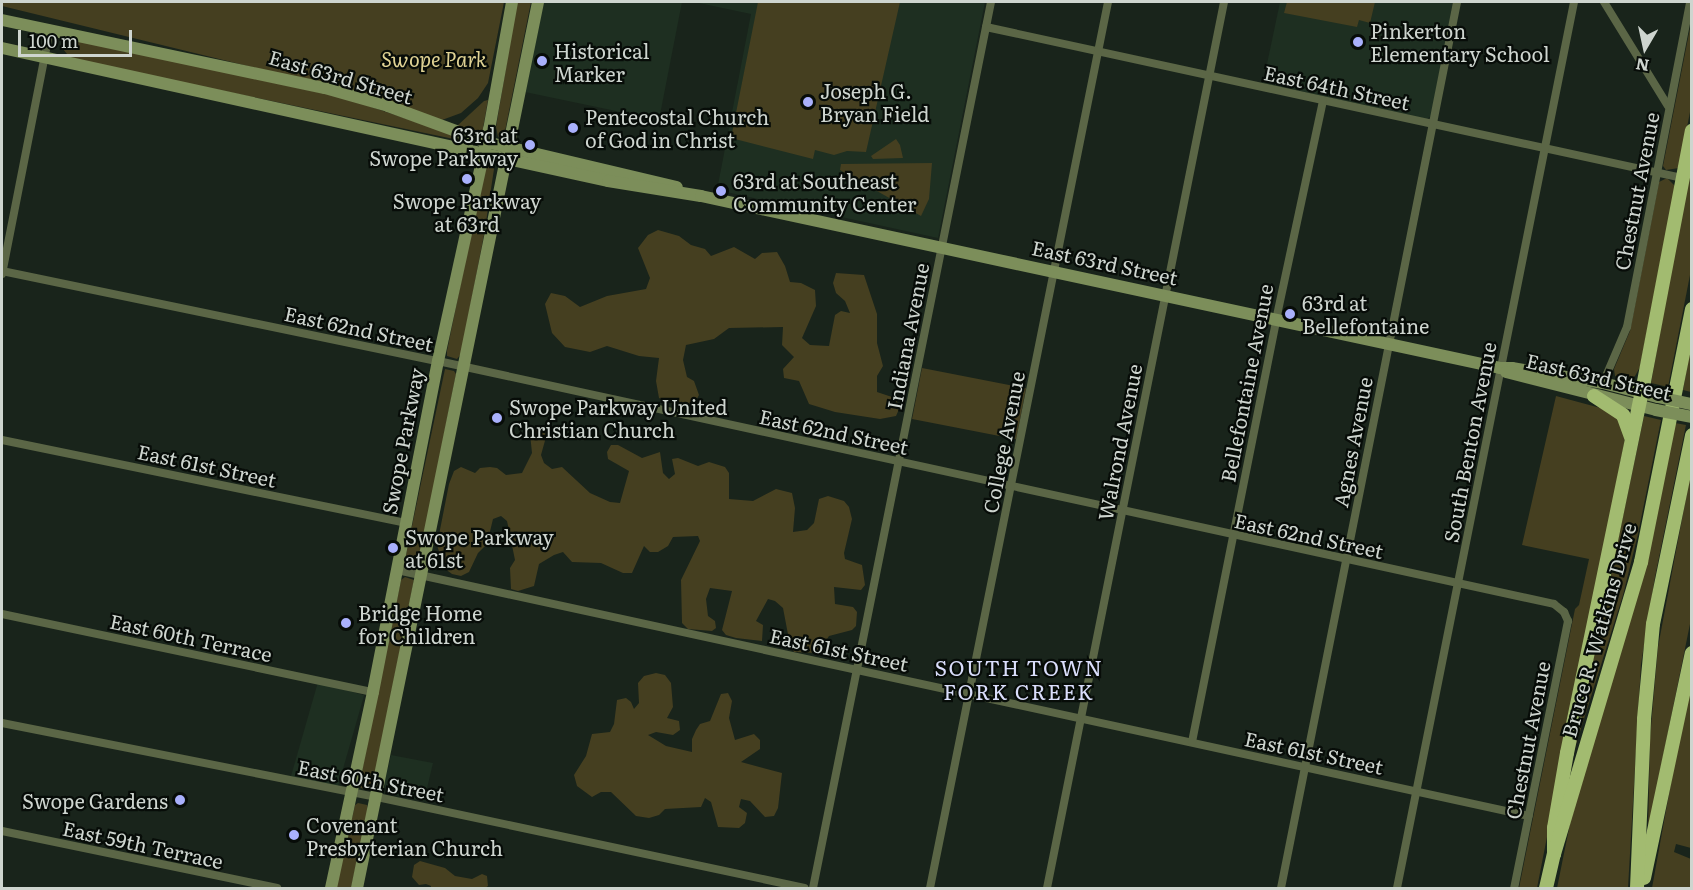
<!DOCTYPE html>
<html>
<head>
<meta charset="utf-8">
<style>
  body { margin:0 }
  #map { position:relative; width:1693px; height:890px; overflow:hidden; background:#19241b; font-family:Literata,serif }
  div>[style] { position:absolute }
  .built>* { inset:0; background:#1e2f21; transform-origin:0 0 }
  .green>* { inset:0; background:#453f20; transform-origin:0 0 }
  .minor>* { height:8px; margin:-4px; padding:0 4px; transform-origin:4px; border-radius:4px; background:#5b6646 }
  .secondary>* { height:12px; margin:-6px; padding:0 6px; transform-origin:6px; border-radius:6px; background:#7c8e5a }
  .trunk>* { height:14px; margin:-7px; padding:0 7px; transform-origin:7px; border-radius:7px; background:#a2bb70 }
  .secondary-bridge>* { height:12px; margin:-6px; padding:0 6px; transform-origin:6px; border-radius:6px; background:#7c8e5a }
  .dots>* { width:16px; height:16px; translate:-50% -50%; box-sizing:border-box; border:3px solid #070c08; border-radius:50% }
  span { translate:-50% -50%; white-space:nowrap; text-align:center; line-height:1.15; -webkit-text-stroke:4.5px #070c08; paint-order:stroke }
  .poi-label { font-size:20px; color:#ced5cf }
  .left { translate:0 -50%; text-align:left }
  .right { translate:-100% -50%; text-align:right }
  .park-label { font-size:20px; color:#e0d394; font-style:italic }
  .street-label { font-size:20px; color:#ced5cf }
  .neighbourhood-label { font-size:21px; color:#dadefb; letter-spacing:1.5px }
  .frame { position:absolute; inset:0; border:3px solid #ced5cf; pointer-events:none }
  .north { position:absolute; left:1615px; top:18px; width:60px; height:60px; -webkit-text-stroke:4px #070c08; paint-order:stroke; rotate:189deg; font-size:16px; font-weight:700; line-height:24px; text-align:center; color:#ced5cf }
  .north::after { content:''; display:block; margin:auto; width:21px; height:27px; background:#ced5cf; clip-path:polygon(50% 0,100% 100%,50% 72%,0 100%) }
  .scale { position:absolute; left:18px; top:30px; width:114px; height:27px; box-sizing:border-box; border:3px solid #ced5cf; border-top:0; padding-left:8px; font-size:18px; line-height:21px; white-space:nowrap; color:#ced5cf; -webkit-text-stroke:4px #070c08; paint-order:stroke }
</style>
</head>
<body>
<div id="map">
  <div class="built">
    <i style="clip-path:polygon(544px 2px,682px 2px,659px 120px,525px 92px)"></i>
    <i style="clip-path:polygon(694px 2px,985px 2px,938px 238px,717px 190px,751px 14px)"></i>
    <i style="clip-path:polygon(1280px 2px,1453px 2px,1431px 116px,1427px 119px,1263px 83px)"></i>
    <i style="left:318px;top:682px;width:48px;height:98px;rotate:16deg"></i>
    <i style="clip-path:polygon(391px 755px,433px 763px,424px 801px,391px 794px,386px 790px,384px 784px)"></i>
  </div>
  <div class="green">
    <i style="clip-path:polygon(2px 2px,504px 2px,488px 83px,478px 98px,461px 113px,442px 120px,326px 85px,2px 6px)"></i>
    <i style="clip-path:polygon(517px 2px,531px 2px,505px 131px,498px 137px,496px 127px)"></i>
    <i style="clip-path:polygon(758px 2px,900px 2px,866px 152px,847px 151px,834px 155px,815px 150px,813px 159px,731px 138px)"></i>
    <i style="clip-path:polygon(1287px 2px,1375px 2px,1370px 23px,1359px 20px,1357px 27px,1284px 13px)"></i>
    <i style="clip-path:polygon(1691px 23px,1691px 107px,1679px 168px,1666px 170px,1663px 166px)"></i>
    <i style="clip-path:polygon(71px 39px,345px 98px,469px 140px,468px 142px,71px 59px,63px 49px,65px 42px)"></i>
    <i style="clip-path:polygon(488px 100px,482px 134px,457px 126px,484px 101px)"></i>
    <i style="clip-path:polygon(896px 139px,900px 145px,903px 158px,873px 159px,871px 156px)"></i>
    <i style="clip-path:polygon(1691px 160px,1691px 270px,1668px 387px,1651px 383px)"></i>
    <i style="clip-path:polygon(490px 162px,493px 163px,494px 169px,484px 235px,461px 354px,457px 359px,447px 356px,447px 351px,483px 174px)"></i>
    <i style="clip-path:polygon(932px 163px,929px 199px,921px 216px,840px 170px,841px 164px)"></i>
    <i style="clip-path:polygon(1667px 178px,1675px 186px,1640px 367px,1635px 376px,1630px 379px,1620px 378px,1615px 376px,1614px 369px,1630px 331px,1659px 182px)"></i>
    <i style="clip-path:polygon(658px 230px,679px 236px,691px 245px,705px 249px,711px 256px,734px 247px,755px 259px,762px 253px,777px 252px,785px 266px,790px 282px,801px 283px,815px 290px,816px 306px,802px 338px,810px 345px,829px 346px,835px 315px,841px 311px,850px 313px,845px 301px,836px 293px,833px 283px,836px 273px,864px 275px,877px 314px,877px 343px,883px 366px,877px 376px,877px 392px,895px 398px,900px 407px,896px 416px,880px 419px,835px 412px,809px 404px,799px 381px,784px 378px,783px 369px,794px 357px,782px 345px,783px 327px,729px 328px,714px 339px,686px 345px,683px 360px,687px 377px,694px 381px,699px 395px,693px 406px,680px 407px,659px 398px,656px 381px,659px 358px,639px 356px,607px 346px,590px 352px,565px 347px,552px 333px,545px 304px,551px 293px,565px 296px,580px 307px,607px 296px,646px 289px,650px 278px,638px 248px,648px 235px)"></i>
    <i style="clip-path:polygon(1691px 345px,1691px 392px,1683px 390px)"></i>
    <i style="left:922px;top:368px;width:106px;height:52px;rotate:11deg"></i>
    <i style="clip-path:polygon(445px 369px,454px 371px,456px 374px,418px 566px,414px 568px,404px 564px)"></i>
    <i style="clip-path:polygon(1556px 396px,1608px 410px,1618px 419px,1625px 439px,1537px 888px,1519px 888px,1575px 609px,1579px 605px,1589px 559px,1522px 545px)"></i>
    <i style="clip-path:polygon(1644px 416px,1661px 420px,1638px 534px,1623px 595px,1573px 754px)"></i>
    <i style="clip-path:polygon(1675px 423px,1686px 425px,1655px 577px,1641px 664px,1628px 888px,1557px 888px,1576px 794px)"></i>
    <i style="clip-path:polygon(535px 428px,543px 428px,546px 437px,541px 455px,544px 463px,552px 469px,562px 467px,590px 493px,610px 502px,620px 503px,629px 471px,608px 459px,607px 452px,611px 445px,618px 445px,642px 458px,660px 452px,663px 473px,669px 479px,675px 474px,672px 459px,678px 458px,698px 466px,709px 462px,725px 467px,729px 473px,729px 499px,753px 501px,776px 489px,792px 493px,795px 508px,793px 532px,807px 530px,814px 523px,819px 499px,828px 496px,844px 501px,849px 507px,852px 519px,844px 553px,845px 559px,862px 565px,865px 585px,861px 590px,834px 587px,835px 604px,853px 607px,857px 612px,856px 626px,852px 630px,829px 636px,818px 653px,794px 652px,790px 645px,783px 608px,775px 601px,768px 599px,756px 621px,763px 625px,762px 641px,736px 638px,726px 635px,722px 630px,732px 591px,710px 588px,706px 599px,708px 616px,715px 621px,716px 628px,712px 631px,688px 629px,682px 623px,681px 580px,700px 541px,698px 536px,673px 537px,668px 546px,658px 552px,650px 552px,644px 546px,632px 573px,623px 573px,601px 563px,572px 562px,563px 552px,554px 555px,539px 564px,534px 586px,518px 591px,511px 589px,510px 568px,515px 560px,507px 521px,501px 516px,493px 519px,487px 544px,478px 553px,469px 572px,461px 576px,452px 574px,444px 568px,437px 545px,449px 484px,454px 471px,461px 467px,475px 473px,480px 468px,490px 467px,497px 468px,506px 475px,522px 473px,532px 453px,530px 434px)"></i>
    <i style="clip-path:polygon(1691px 471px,1691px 619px,1648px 831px,1650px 738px,1658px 647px)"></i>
    <i style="clip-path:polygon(405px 577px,414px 580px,372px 789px,369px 790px,361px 788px,359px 785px,401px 580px)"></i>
    <i style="clip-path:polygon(1691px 672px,1691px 848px,1676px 844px,1674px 852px,1691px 859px,1691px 888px,1652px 888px)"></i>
    <i style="clip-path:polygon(656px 673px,665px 675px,671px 683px,673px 707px,667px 718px,679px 721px,680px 730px,673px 735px,656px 732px,648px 735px,666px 746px,692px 752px,692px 739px,696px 730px,700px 724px,710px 721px,721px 694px,728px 693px,732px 701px,729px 718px,735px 740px,754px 734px,760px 740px,760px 749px,741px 762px,782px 773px,778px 808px,774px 816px,765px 817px,750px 801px,741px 799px,739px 807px,747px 813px,745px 823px,739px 828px,718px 827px,711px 802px,705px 798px,701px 807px,665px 809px,659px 815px,649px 818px,636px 816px,611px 792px,601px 792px,592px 797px,577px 786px,574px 775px,586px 756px,592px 734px,610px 732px,614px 724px,617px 700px,626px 698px,631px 702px,634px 709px,639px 703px,638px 683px,644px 676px)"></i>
    <i style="clip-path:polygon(358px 803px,367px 805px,368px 811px,351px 888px,336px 888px,355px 805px)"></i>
    <i style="clip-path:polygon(420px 861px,445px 868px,455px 876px,472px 879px,482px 874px,487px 876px,488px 886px,485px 888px,431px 888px,431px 886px,426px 884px,419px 885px,412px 877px,414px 865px)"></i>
  </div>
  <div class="minor">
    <i style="left:1604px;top:2px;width:122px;rotate:58.4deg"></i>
    <i style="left:986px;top:27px;width:712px;rotate:12.24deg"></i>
    <i style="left:2px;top:271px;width:445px;rotate:11.7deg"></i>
    <i style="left:438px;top:361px;width:1142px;rotate:12.28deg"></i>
    <i style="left:1554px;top:604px;width:13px;rotate:39deg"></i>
    <i style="left:1564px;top:612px;width:10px;rotate:66deg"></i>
    <i style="left:1568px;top:621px;width:272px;rotate:101.4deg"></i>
    <i style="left:2px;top:274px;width:250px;rotate:-78.9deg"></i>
    <i style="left:1603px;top:383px;width:61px;rotate:-66.8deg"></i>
    <i style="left:1627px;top:327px;width:331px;rotate:-79deg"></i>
    <i style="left:2px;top:440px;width:412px;rotate:11.6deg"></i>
    <i style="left:397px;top:570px;width:1158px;rotate:12.26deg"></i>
    <i style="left:2px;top:614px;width:379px;rotate:11.9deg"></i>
    <i style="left:2px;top:723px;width:382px;rotate:11.2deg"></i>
    <i style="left:377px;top:797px;width:437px;rotate:12deg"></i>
    <i style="left:1192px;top:742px;width:430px;rotate:-78.7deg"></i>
    <i style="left:1276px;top:320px;width:224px;rotate:-77.9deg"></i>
    <i style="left:2px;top:831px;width:281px;rotate:11.7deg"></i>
    <i style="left:813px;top:888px;width:904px;rotate:-78.64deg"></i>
    <i style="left:930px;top:888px;width:904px;rotate:-78.64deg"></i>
    <i style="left:1047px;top:888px;width:904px;rotate:-78.7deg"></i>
    <i style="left:1281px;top:888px;width:903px;rotate:-78.76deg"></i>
    <i style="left:1397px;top:888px;width:904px;rotate:-78.7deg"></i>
  </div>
  <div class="secondary">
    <i style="left:2px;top:20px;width:330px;rotate:11.9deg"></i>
    <i style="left:325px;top:88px;width:66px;rotate:15.9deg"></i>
    <i style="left:388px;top:106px;width:104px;rotate:20.2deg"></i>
    <i style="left:486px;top:142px;width:196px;rotate:13.3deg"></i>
    <i style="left:2px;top:48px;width:620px;rotate:12.38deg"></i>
    <i style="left:608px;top:181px;width:94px;rotate:9.2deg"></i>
    <i style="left:701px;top:196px;width:817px;rotate:12.15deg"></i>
    <i style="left:1500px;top:368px;width:12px"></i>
    <i style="left:1512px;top:368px;width:92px;rotate:9.4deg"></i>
    <i style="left:1603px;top:383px;width:57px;rotate:14.3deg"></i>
    <i style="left:1506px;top:372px;width:155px;rotate:14.2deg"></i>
    <i style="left:331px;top:888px;width:200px;rotate:-77.9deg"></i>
    <i style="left:373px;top:692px;width:337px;rotate:-78.9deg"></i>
    <i style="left:438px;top:361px;width:237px;rotate:-77.6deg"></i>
    <i style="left:489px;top:130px;width:130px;rotate:-79.8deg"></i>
    <i style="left:357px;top:888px;width:904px;rotate:-78.45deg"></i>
  </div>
  <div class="trunk">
    <i style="left:1594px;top:396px;width:35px;rotate:33deg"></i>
    <i style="left:1623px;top:415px;width:23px;rotate:70deg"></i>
    <i style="left:1554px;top:854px;width:26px;rotate:-90deg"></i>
    <i style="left:1554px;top:828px;width:76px;rotate:-80.2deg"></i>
    <i style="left:1567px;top:753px;width:369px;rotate:-78.3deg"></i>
    <i style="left:1642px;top:392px;width:266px;rotate:-79.2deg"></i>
    <i style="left:1644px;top:878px;width:230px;rotate:-78deg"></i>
    <i style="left:1546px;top:888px;width:35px;rotate:-77deg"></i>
    <i style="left:1554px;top:854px;width:305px;rotate:-73.4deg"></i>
    <i style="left:1641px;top:562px;width:258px;rotate:-78.6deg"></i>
    <i style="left:1637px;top:888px;width:169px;rotate:-87.6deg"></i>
    <i style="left:1644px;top:719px;width:95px;rotate:-84.6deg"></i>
    <i style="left:1653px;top:624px;width:193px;rotate:-78.3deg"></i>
  </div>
  <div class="secondary-bridge">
    <i style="left:1658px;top:397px;width:35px;rotate:12deg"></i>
    <i style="left:1656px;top:410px;width:37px;rotate:11deg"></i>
  </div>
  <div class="dots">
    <i style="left:1358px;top:42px;background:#a9b0fc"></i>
    <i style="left:542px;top:61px;background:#a9b0fc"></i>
    <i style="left:808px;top:102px;background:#a9b0fc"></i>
    <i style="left:573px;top:128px;background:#a9b0fc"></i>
    <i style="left:530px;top:145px;background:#a9b0fc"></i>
    <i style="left:467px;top:179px;background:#a9b0fc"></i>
    <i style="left:721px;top:191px;background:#a9b0fc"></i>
    <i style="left:1290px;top:314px;background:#a9b0fc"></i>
    <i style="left:497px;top:418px;background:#a9b0fc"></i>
    <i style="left:393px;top:548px;background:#a9b0fc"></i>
    <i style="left:346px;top:623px;background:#a9b0fc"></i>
    <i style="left:180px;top:800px;background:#a9b0fc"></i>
    <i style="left:294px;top:835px;background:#a9b0fc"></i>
  </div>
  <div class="poi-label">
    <span class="left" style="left:1370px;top:42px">Pinkerton<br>Elementary School</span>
    <span class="left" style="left:554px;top:62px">Historical<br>Marker</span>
    <span class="left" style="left:820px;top:102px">Joseph G.<br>Bryan Field</span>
    <span class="left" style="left:585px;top:128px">Pentecostal Church<br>of God in Christ</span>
    <span class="right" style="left:518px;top:146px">63rd at<br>Swope Parkway</span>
    <span class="left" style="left:733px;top:192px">63rd at Southeast<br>Community Center</span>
    <span style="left:467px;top:212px">Swope Parkway<br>at 63rd</span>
    <span class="left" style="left:1302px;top:314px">63rd at<br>Bellefontaine</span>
    <span class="left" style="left:509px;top:418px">Swope Parkway United<br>Christian Church</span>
    <span class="left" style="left:405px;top:548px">Swope Parkway<br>at 61st</span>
    <span class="left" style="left:358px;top:624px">Bridge Home<br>for Children</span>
    <span class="right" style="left:168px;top:800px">Swope Gardens</span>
    <span class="left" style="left:306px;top:836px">Covenant<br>Presbyterian Church</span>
  </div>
  <div class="park-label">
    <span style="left:434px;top:58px">Swope Park</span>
  </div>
  <div class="street-label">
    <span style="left:341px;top:76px;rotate:16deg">East 63rd Street</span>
    <span style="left:1337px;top:87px;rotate:12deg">East 64th Street</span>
    <span style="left:1636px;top:191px;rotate:-79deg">Chestnut Avenue</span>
    <span style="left:1105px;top:262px;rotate:12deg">East 63rd Street</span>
    <span style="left:359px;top:328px;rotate:12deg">East 62nd Street</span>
    <span style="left:907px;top:336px;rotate:-79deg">Indiana Avenue</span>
    <span style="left:1599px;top:376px;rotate:13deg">East 63rd Street</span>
    <span style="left:1246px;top:383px;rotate:-79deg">Bellefontaine Avenue</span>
    <span style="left:834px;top:431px;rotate:12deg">East 62nd Street</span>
    <span style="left:402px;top:441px;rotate:-79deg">Swope Parkway</span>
    <span style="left:1003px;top:442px;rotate:-79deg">College Avenue</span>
    <span style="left:1119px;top:442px;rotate:-79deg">Walrond Avenue</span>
    <span style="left:1352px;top:442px;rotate:-79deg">Agnes Avenue</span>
    <span style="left:1469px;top:442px;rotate:-79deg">South Benton Avenue</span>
    <span style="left:207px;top:465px;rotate:12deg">East 61st Street</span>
    <span style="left:1309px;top:535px;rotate:12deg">East 62nd Street</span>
    <span style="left:1598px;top:630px;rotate:-74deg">Bruce R. Watkins Drive</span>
    <span style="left:191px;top:637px;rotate:12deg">East 60th Terrace</span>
    <span style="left:839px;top:649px;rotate:12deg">East 61st Street</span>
    <span style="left:1527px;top:740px;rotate:-79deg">Chestnut Avenue</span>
    <span style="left:1314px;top:752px;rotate:12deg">East 61st Street</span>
    <span style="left:371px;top:780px;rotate:11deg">East 60th Street</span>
    <span style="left:143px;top:844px;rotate:12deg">East 59th Terrace</span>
  </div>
  <div class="neighbourhood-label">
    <span style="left:1019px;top:679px">SOUTH TOWN<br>FORK CREEK</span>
  </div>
  <div class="frame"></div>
  <div class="north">N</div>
  <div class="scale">100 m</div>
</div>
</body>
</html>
